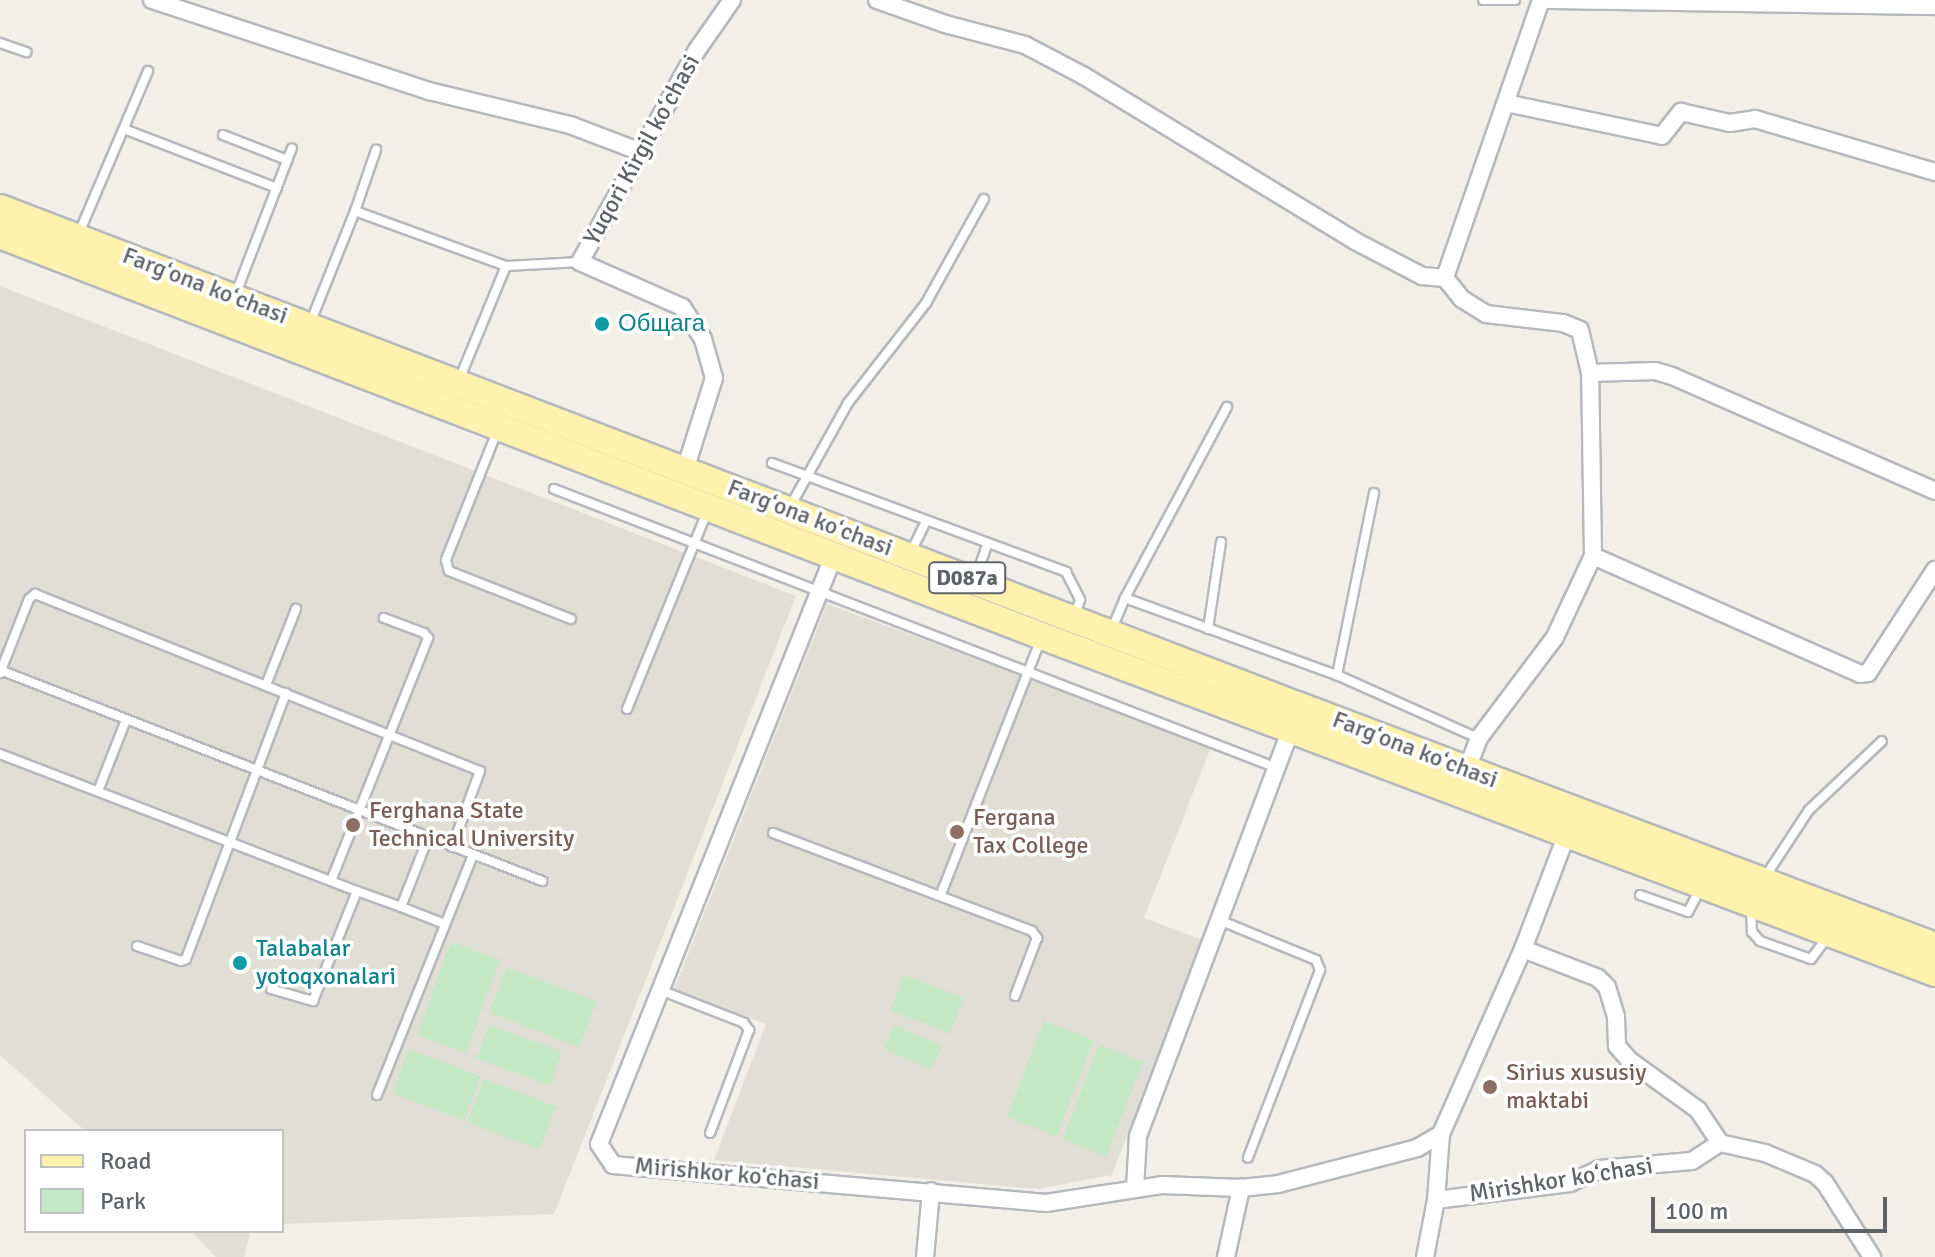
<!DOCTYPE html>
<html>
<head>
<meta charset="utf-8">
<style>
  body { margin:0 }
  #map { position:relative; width:1935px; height:1257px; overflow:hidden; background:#f1efe8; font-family:Signika,sans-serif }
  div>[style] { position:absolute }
  .education>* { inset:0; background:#e1ded6 }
  .green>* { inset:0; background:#c5e8c5; transform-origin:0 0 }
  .roads { filter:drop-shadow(2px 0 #b5b8bc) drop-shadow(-2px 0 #b5b8bc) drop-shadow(0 2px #b5b8bc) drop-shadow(0 -2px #b5b8bc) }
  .service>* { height:8px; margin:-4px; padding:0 4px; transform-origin:4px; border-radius:4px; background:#fff }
  .minor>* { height:16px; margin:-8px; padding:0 8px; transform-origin:8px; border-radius:8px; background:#fff }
  .primary>* { height:26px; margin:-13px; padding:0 13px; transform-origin:13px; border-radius:13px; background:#fff2af }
  .dots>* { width:22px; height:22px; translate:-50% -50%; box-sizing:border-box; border:4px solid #fff; border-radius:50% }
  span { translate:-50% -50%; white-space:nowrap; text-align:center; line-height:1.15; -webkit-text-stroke:7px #fff; paint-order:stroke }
  .shield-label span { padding:2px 6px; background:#fff; border:2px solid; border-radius:6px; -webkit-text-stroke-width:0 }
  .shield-label { font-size:22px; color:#5f6368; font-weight:700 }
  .street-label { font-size:24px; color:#5f6368 }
  .culture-label { font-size:24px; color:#0d838f }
  .left { translate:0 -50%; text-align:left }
  .education-label { font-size:24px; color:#785e54 }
  .legend { position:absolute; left:24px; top:1129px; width:260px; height:104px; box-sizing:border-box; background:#fff; border:2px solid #bfc1c3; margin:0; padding:10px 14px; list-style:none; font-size:24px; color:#5f6368 }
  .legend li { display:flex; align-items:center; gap:16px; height:40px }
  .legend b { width:40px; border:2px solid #bfc1c3 }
  .scale { position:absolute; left:1651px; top:1197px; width:236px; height:36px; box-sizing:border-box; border:4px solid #5f6368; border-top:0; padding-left:10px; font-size:24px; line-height:28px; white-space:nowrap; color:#5f6368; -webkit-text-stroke:6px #fff; paint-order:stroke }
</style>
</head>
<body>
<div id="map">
  <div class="education">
    <i style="clip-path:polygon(0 286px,796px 596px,554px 1214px,282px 1224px,282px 1131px,85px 1131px,0 1055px)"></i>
    <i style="clip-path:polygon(827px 604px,1212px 745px,1144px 918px,1203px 940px,1112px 1175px,1038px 1189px,714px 1160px,766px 1024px,674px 989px)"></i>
    <i style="clip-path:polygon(191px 1231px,251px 1231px,244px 1257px,216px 1257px)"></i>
  </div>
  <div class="green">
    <i style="left:451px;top:942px;width:52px;height:99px;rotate:20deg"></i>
    <i style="left:507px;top:967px;width:96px;height:49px;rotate:21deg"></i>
    <i style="left:904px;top:975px;width:64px;height:38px;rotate:21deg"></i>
    <i style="left:1044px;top:1021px;width:53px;height:103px;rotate:21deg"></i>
    <i style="left:489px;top:1025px;width:78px;height:36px;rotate:20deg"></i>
    <i style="left:894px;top:1025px;width:52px;height:26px;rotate:23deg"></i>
    <i style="left:1099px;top:1045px;width:47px;height:101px;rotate:21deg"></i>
    <i style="left:409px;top:1049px;width:77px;height:47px;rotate:21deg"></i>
    <i style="left:484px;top:1079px;width:77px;height:46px;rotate:21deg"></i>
  </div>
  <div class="roads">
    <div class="service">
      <i style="left:1483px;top:0;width:32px"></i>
      <i style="left:0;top:43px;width:28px;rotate:19deg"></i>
      <i style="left:124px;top:129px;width:164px;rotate:21.1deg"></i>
      <i style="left:223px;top:135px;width:69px;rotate:21.3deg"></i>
      <i style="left:355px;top:211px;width:65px;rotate:-71deg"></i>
      <i style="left:79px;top:233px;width:176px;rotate:-66.9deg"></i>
      <i style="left:506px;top:266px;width:74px;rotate:-3.1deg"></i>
      <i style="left:236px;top:293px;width:155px;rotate:-68.9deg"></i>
      <i style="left:311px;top:321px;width:118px;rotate:-68.2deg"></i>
      <i style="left:355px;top:211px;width:161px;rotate:20deg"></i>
      <i style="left:506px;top:266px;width:123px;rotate:112.4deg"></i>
      <i style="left:1227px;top:407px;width:217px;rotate:118.1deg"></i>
      <i style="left:1125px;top:598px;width:226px;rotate:20deg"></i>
      <i style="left:498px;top:429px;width:141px;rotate:111.7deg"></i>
      <i style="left:446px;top:560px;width:11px;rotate:75deg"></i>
      <i style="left:449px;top:571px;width:131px;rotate:21.5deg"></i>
      <i style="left:772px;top:463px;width:314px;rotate:20.3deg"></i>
      <i style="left:1066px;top:572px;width:31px;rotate:63deg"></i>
      <i style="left:1080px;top:600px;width:18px;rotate:109deg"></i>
      <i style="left:554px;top:489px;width:775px;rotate:21.1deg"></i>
      <i style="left:1374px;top:493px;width:186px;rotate:101.5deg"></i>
      <i style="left:1337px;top:675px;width:154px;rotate:24.1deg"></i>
      <i style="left:791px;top:505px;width:117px;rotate:-60.8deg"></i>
      <i style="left:848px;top:403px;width:127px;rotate:-52deg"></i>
      <i style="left:926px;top:303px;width:119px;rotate:-60.9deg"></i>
      <i style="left:911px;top:552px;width:34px;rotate:-64deg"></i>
      <i style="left:976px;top:577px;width:36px;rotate:-71deg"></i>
      <i style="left:1208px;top:629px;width:88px;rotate:-81.5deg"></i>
      <i style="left:1111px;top:631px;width:36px;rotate:-67deg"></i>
      <i style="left:0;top:670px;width:582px;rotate:21.27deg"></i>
      <i style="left:0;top:673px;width:79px;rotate:-68.6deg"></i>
      <i style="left:29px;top:599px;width:8px;rotate:-40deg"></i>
      <i style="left:35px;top:594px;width:479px;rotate:21.7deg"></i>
      <i style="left:480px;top:771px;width:81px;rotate:110.2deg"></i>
      <i style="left:266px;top:685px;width:82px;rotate:-68.5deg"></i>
      <i style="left:627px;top:709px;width:213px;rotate:-67.9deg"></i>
      <i style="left:0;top:754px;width:382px;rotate:21deg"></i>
      <i style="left:98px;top:791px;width:76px;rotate:-68.5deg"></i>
      <i style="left:773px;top:833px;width:277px;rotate:20.7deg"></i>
      <i style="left:1032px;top:931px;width:9px;rotate:54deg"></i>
      <i style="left:1037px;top:938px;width:62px;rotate:110.8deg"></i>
      <i style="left:1765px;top:877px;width:80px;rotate:-56.7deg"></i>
      <i style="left:1809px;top:810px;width:100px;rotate:-43.4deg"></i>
      <i style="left:331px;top:881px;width:262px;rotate:-68.2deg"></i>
      <i style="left:428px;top:638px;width:6px;rotate:-129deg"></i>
      <i style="left:424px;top:633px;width:43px;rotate:-159.4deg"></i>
      <i style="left:941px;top:894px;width:272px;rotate:-68.6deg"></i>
      <i style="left:1640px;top:895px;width:51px;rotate:19.5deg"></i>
      <i style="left:1688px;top:912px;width:27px;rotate:-62deg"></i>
      <i style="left:1751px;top:906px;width:26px;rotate:88deg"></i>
      <i style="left:1752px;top:932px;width:12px;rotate:48deg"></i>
      <i style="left:1760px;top:941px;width:54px;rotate:19.4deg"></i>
      <i style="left:1811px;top:959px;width:26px;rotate:-53deg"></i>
      <i style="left:401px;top:907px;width:47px;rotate:21.1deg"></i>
      <i style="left:1219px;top:920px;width:105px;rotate:22.4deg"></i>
      <i style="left:1316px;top:960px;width:11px;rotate:68deg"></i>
      <i style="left:1320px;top:970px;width:201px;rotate:111deg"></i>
      <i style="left:137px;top:946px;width:46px;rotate:18.8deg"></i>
      <i style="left:181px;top:961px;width:5px;rotate:-22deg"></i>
      <i style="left:186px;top:959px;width:284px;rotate:-69.4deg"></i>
      <i style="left:271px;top:989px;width:44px;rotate:15.9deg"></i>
      <i style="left:313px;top:1001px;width:118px;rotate:-68.2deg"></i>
      <i style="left:357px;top:891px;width:47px;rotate:20deg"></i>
      <i style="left:401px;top:907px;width:74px;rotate:-68.6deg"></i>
      <i style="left:660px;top:990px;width:90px;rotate:21.4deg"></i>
      <i style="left:744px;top:1023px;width:9px;rotate:54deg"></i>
      <i style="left:749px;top:1030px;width:110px;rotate:110.7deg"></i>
      <i style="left:377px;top:1095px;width:258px;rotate:-68.2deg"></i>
    </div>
    <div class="minor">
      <i style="left:152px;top:0;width:292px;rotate:18.2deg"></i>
      <i style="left:429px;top:91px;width:145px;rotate:13.6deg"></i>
      <i style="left:570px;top:125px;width:76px;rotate:20.8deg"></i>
      <i style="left:877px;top:0;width:72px;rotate:19.4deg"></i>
      <i style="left:945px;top:24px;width:83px;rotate:14.7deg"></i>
      <i style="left:1025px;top:45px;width:67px;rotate:27.7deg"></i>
      <i style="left:1084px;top:76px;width:317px;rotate:31.3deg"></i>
      <i style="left:1355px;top:241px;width:76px;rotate:27.6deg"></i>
      <i style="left:1422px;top:276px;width:23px;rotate:5deg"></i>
      <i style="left:1541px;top:0;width:294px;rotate:109.1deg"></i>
      <i style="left:1445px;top:278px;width:27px;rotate:51deg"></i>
      <i style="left:1462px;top:299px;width:28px;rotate:32deg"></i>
      <i style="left:1486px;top:314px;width:78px;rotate:6.7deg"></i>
      <i style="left:1563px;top:323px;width:18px;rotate:22deg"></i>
      <i style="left:1580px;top:330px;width:44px;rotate:76.9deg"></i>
      <i style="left:1545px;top:0;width:390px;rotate:0.9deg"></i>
      <i style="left:1506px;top:103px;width:159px;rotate:11.9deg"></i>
      <i style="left:1662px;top:136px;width:31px;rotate:-52deg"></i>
      <i style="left:1681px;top:112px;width:50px;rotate:12.7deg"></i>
      <i style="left:1730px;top:123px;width:25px;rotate:-9deg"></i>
      <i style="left:1755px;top:119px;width:188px;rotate:16.4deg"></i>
      <i style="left:685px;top:470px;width:96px;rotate:-72.5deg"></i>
      <i style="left:714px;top:378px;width:41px;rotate:-105.8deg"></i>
      <i style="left:703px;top:339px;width:38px;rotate:-123deg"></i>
      <i style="left:682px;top:307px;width:111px;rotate:-156.2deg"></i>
      <i style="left:580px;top:262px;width:242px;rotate:-61.1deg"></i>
      <i style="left:697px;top:50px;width:61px;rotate:-55deg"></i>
      <i style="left:834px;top:555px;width:634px;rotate:111.75deg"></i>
      <i style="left:599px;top:1144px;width:25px;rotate:56deg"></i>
      <i style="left:613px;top:1165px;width:435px;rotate:5deg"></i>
      <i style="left:1046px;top:1203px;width:117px;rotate:-8.8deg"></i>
      <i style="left:1162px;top:1185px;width:79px;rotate:2.2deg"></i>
      <i style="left:1241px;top:1188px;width:37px;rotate:-6deg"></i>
      <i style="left:1278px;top:1184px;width:144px;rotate:-14.5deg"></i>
      <i style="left:1417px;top:1148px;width:28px;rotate:-30deg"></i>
      <i style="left:1593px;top:556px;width:292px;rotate:23.8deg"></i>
      <i style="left:1860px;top:674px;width:8px;rotate:-7deg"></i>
      <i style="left:1868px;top:673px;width:123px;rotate:-57deg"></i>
      <i style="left:1464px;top:777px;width:42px;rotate:-69deg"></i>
      <i style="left:1479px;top:738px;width:126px;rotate:-53deg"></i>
      <i style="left:1555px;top:637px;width:89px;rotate:-64.9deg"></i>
      <i style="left:1593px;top:556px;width:183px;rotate:-90.9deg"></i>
      <i style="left:1590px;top:373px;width:65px;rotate:-1.8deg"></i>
      <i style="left:1655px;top:371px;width:18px;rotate:16deg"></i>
      <i style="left:1672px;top:376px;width:287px;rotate:23.6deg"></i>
      <i style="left:1523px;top:949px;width:80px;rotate:21.1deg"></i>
      <i style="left:1598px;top:978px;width:13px;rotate:45deg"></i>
      <i style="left:1607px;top:987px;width:31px;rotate:73deg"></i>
      <i style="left:1616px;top:1017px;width:29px;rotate:88deg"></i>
      <i style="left:1617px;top:1046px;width:18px;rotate:49deg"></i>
      <i style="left:1629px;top:1060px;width:85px;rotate:35.9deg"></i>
      <i style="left:1698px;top:1110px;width:40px;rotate:56deg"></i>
      <i style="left:1135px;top:1189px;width:53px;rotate:-86.8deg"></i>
      <i style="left:1138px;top:1136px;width:434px;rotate:-69.4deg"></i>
      <i style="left:1436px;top:1200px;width:135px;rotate:-7.2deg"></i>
      <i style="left:1570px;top:1183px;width:33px;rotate:-25deg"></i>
      <i style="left:1600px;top:1169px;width:92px;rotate:-5deg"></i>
      <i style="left:1692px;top:1161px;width:33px;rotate:-33deg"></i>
      <i style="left:1720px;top:1143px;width:46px;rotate:12.5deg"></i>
      <i style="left:1765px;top:1153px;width:54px;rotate:22.8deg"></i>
      <i style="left:1815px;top:1174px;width:13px;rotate:42deg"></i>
      <i style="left:1825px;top:1183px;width:88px;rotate:57.6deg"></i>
      <i style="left:925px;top:1257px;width:66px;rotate:-84.8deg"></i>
      <i style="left:1226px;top:1257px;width:71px;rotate:-77.7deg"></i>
      <i style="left:1425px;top:1257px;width:58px;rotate:-79.1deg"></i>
      <i style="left:1436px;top:1200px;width:66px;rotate:-85.7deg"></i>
      <i style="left:1441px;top:1134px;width:202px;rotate:-66.1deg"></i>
      <i style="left:1523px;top:949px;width:123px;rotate:-69.1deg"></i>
    </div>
    <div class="primary">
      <i style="left:0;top:208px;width:1389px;rotate:20.97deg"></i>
      <i style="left:1297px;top:705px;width:682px;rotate:20.69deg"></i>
      <i style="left:0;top:235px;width:1116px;rotate:21.05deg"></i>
      <i style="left:1042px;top:636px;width:954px;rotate:20.68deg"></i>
    </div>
  </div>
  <div class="dots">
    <i style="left:602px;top:324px;background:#0f9aa8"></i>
    <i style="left:353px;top:825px;background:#8d6e63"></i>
    <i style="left:957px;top:832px;background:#8d6e63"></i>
    <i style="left:240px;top:963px;background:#0f9aa8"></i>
    <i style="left:1490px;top:1087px;background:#8d6e63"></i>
  </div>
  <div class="shield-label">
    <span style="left:967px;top:578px">D087a</span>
  </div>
  <div class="street-label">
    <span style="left:642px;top:150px;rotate:-61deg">Yuqori Kirgil koʻchasi</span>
    <span style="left:205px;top:286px;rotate:21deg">Fargʻona koʻchasi</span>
    <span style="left:810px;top:518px;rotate:21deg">Fargʻona koʻchasi</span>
    <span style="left:1415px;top:750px;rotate:21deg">Fargʻona koʻchasi</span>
    <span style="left:727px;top:1174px;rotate:5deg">Mirishkor koʻchasi</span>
    <span style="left:1561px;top:1180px;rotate:-9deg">Mirishkor koʻchasi</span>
  </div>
  <div class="culture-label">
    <span class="left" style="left:618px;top:324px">Общага</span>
    <span class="left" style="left:256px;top:963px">Talabalar<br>yotoqxonalari</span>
  </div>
  <div class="education-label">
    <span class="left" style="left:369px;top:825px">Ferghana State<br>Technical University</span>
    <span class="left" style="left:973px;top:832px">Fergana<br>Tax College</span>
    <span class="left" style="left:1506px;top:1087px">Sirius xususiy<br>maktabi</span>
  </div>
  <ul class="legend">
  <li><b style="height:10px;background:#fff2af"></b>Road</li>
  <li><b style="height:22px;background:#c5e8c5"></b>Park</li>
  </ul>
  <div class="scale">100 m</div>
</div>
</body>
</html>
